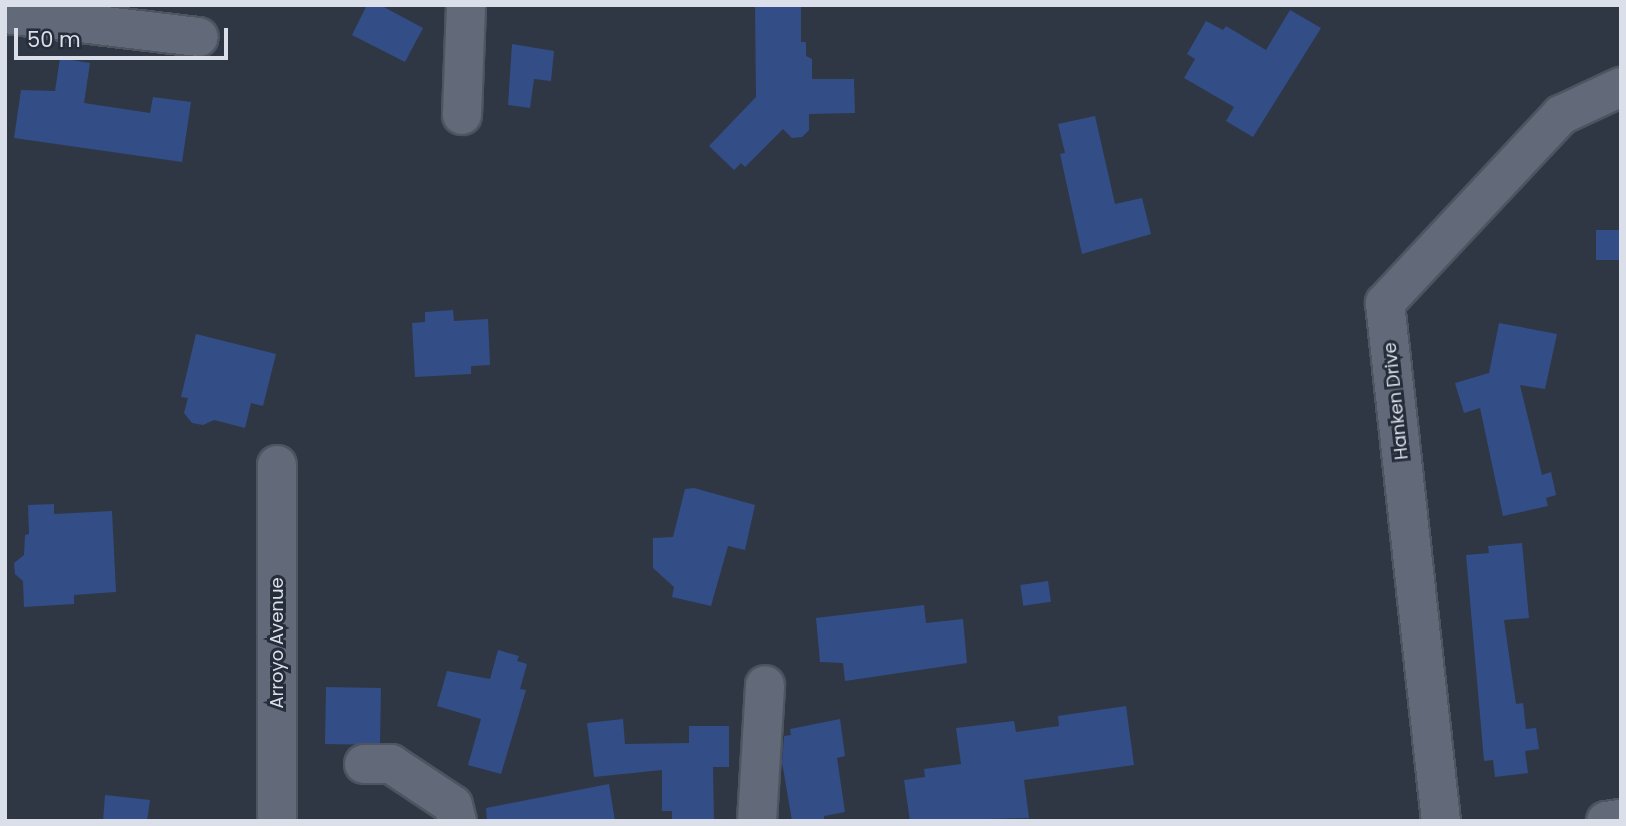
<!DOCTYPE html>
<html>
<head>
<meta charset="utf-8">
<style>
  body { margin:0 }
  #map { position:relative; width:1626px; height:826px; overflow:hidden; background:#2f3745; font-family:Poppins,sans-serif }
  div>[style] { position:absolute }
  .building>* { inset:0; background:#334d86; transform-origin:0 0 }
  .roads { filter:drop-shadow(2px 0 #4e5460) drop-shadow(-2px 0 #4e5460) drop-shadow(0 2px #4e5460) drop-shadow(0 -2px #4e5460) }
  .minor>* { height:38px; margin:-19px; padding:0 19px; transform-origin:19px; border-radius:19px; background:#626a7a }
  span { translate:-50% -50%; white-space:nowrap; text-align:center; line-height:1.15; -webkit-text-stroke:6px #252d3b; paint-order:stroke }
  .street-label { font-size:18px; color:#dbdfe9 }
  .frame { position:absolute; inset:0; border:7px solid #dbdfe9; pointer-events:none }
  .scale { position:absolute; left:14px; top:28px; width:214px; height:32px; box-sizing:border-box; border:4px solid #dbdfe9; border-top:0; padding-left:9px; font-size:21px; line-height:24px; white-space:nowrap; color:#dbdfe9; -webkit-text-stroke:5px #252d3b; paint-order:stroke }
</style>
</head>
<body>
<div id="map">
  <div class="building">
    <i style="clip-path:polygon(367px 5px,380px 5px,423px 28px,405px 62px,352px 35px)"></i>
    <i style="clip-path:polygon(755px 5px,801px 5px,801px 42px,806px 42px,806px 56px,812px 59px,812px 79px,854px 79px,855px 113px,809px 114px,809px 130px,802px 137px,792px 138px,783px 129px,745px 167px,741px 163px,734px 170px,709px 146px,756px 97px)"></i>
    <i style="clip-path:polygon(1290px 10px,1321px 28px,1253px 137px,1226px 121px,1234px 107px,1184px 78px,1195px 59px,1187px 54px,1206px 21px,1223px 30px,1226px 26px,1266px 50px)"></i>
    <i style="clip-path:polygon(512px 44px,554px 51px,551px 81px,534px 79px,530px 108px,508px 105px)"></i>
    <i style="clip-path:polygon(60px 58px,90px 63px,84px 103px,150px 113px,153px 97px,191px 102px,182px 162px,14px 138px,21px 90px,55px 91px)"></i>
    <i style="clip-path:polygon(1095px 116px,1115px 204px,1142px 198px,1151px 234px,1082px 254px,1060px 154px,1065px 153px,1058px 124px)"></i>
    <i style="left:1621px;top:230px;width:30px;height:25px;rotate:90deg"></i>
    <i style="clip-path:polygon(453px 310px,454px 321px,488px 319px,490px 365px,471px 366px,471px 374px,415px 377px,412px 323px,425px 322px,425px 312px)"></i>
    <i style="clip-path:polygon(1499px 323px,1557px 334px,1545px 389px,1520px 385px,1542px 475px,1551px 472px,1556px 495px,1546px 498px,1548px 506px,1503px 516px,1480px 408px,1464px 413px,1455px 383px,1489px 373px)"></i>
    <i style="clip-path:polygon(196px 334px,276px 354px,263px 406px,251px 403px,245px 428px,214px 420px,203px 425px,192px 423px,184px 413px,188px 398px,181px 397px)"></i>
    <i style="clip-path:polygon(694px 488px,755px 505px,745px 550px,728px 546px,711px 606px,672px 597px,674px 587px,653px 568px,653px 538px,673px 537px,685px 489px)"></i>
    <i style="clip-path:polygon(54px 504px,54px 514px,112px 511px,116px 592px,74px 595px,74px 604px,24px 607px,23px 581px,15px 574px,14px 563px,24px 555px,25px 535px,29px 534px,28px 505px)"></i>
    <i style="clip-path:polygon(1522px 543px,1529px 618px,1504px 620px,1516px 704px,1523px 703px,1526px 729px,1536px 728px,1539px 749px,1525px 751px,1528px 773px,1495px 777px,1493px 760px,1484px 761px,1466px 555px,1489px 553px,1488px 546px)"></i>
    <i style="left:1048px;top:581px;width:21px;height:28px;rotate:82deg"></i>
    <i style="clip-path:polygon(924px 605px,926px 623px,963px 619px,967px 663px,845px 681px,843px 663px,820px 662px,816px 618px)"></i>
    <i style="clip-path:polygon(498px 650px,519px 656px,517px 661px,527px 664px,520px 689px,526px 690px,501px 774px,468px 765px,481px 719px,437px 706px,447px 671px,490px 679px)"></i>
    <i style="left:326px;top:687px;width:55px;height:57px;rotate:1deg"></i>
    <i style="clip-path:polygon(1126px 706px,1134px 765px,1024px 780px,1029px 818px,910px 821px,904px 780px,925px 777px,924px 769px,961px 764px,956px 728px,1014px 721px,1016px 732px,1059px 726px,1058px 716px)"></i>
    <i style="clip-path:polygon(623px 719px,625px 744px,689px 743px,689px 726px,729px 726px,729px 767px,713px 767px,714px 821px,672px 821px,672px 811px,662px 811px,662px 770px,594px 777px,587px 723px)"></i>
    <i style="clip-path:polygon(840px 719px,845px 756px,837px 758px,845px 812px,824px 816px,824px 821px,792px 821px,782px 762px,784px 736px,791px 735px,790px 729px)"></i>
    <i style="clip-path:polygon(609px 784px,615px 821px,487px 821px,486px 808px)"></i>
    <i style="clip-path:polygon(105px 795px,150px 800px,147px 821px,103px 821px)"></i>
  </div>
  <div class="roads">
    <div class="minor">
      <i style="left:5px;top:14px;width:195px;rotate:6.8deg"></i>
      <i style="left:462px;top:115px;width:110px;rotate:-87.9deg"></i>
      <i style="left:364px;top:764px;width:27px"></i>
      <i style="left:391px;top:764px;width:74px;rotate:33.5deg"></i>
      <i style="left:453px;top:805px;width:16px;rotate:76deg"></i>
      <i style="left:277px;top:821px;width:356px;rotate:-90deg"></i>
      <i style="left:757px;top:821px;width:136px;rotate:-86.6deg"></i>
      <i style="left:1441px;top:821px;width:521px;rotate:-96.17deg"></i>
      <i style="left:1385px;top:303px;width:258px;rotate:-46.9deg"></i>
      <i style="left:1561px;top:115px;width:66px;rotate:-25deg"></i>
      <i style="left:1606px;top:821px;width:15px;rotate:-8deg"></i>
    </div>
  </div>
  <div class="street-label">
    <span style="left:1396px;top:401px;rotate:-96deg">Hanken Drive</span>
    <span style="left:277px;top:643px;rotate:-90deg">Arroyo Avenue</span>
  </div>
  <div class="frame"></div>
  <div class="scale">50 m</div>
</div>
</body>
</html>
